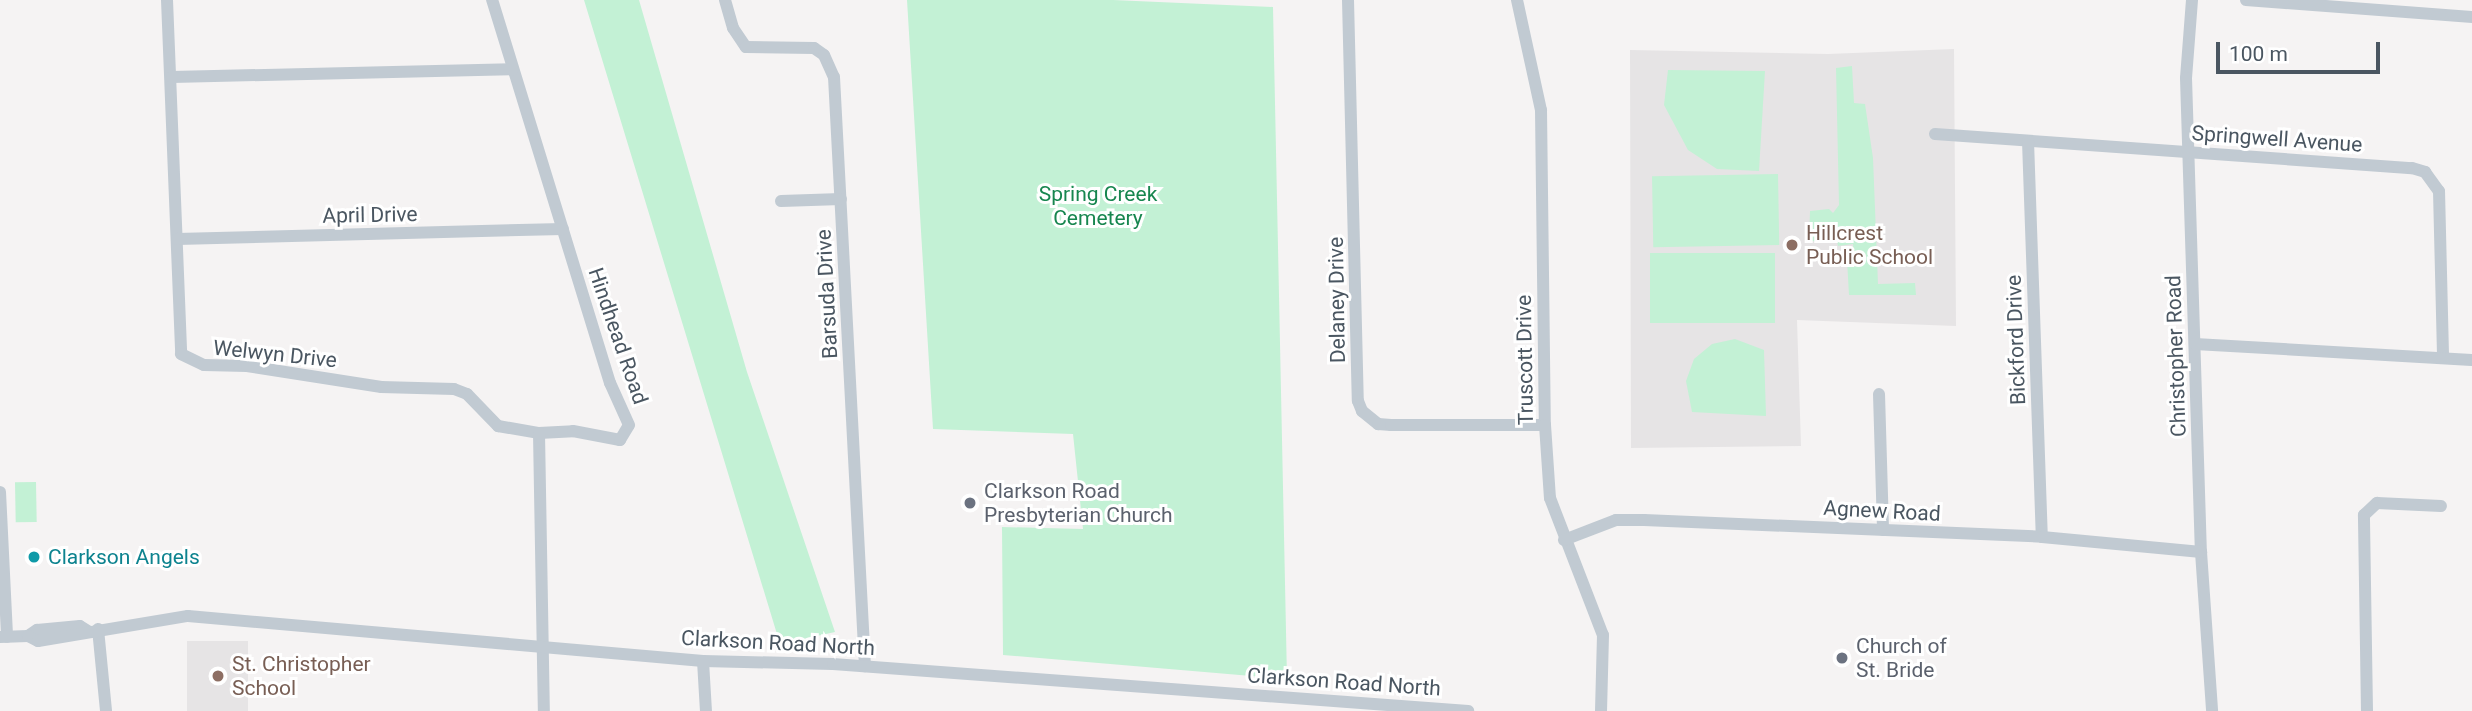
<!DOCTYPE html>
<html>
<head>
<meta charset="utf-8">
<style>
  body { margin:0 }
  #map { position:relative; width:2472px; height:711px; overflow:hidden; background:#f5f3f3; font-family:Roboto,sans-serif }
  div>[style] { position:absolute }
  .education>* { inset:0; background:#e6e4e5; transform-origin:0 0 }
  .green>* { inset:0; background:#c3f1d5; transform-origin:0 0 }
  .minor>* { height:12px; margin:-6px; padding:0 6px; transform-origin:6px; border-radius:6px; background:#c1cad2 }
  .dots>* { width:19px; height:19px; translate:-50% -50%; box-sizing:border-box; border:4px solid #fff; border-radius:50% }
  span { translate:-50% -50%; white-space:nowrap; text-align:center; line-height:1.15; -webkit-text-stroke:6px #fff; paint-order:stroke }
  .street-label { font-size:21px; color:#4a5661 }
  .park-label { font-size:21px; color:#17864f }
  .education-label { font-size:21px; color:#785e54 }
  .left { translate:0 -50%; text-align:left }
  .worship-label { font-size:21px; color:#5b616d }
  .culture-label { font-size:21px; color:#0d838f }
  .scale { position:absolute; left:2216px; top:42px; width:164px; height:32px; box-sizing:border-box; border:4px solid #4a5661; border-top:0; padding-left:9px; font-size:21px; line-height:24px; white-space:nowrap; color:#4a5661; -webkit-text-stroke:5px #fff; paint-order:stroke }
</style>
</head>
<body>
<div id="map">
  <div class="education">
    <i style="clip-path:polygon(1954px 49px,1956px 326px,1797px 320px,1801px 446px,1631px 448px,1630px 50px,1828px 54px)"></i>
    <i style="left:187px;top:641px;width:61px;height:70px"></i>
  </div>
  <div class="green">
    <i style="clip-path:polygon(584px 0,639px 0,747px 372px,835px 632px,780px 644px)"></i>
    <i style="clip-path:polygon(907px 0,1113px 0,1273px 7px,1287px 679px,1003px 655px,1002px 527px,1083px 529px,1073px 434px,933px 429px)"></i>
    <i style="clip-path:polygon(1852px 66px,1854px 103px,1865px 104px,1873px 158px,1878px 284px,1915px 283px,1916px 295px,1849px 295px,1847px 260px,1854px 259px,1853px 244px,1838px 246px,1833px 223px,1831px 242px,1809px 241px,1810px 211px,1829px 209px,1833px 213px,1839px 205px,1836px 68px)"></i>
    <i style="clip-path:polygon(1668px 70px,1765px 71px,1759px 171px,1717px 169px,1688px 150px,1664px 105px)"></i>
    <i style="left:1778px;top:174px;width:71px;height:126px;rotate:89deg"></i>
    <i style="left:1775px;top:253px;width:70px;height:125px;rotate:90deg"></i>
    <i style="clip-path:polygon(1735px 339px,1764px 350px,1766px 416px,1692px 412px,1686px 381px,1694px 359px,1712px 344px)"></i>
    <i style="left:36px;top:482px;width:40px;height:21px;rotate:89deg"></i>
  </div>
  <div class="minor">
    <i style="left:167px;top:0;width:354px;rotate:87.7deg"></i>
    <i style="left:181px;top:354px;width:25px;rotate:26deg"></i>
    <i style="left:204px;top:365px;width:43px;rotate:1.3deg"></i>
    <i style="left:247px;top:366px;width:136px;rotate:8.9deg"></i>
    <i style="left:381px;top:387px;width:73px;rotate:1.6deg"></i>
    <i style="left:454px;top:389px;width:14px;rotate:21deg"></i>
    <i style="left:467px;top:394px;width:45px;rotate:45.9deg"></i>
    <i style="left:498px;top:426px;width:42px;rotate:9.7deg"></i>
    <i style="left:539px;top:433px;width:34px;rotate:-3deg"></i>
    <i style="left:573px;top:431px;width:48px;rotate:10.8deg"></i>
    <i style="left:620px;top:440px;width:17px;rotate:-59deg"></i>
    <i style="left:629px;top:425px;width:46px;rotate:-114.3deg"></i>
    <i style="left:610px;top:383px;width:401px;rotate:-107.1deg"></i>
    <i style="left:725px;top:0;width:29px;rotate:74deg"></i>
    <i style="left:733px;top:28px;width:23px;rotate:56deg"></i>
    <i style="left:746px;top:47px;width:68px;rotate:0.8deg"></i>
    <i style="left:814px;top:48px;width:12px;rotate:35deg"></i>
    <i style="left:824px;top:55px;width:24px;rotate:66deg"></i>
    <i style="left:834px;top:77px;width:590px;rotate:86.99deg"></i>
    <i style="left:1348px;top:0;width:401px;rotate:88.6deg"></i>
    <i style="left:1358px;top:401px;width:11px;rotate:68deg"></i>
    <i style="left:1362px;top:411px;width:21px;rotate:39deg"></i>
    <i style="left:1378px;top:424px;width:13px;rotate:4deg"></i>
    <i style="left:1391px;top:425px;width:154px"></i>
    <i style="left:1517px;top:0;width:113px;rotate:77.7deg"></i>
    <i style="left:1541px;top:110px;width:315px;rotate:89.3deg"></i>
    <i style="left:1545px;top:425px;width:73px;rotate:86.1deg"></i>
    <i style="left:1550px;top:498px;width:147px;rotate:68.9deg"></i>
    <i style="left:1603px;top:635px;width:76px;rotate:91.5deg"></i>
    <i style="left:2192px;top:0;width:78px;rotate:94.4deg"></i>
    <i style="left:2186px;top:78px;width:474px;rotate:88.2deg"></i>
    <i style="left:2201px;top:552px;width:159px;rotate:86deg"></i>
    <i style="left:2246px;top:0;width:227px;rotate:4.3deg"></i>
    <i style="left:172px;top:77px;width:341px;rotate:-1.3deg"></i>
    <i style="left:1935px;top:134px;width:478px;rotate:4.1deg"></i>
    <i style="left:2412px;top:168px;width:14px;rotate:17deg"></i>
    <i style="left:2425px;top:172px;width:24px;rotate:54deg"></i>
    <i style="left:2439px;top:191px;width:167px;rotate:88.6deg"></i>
    <i style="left:2028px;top:141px;width:396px;rotate:88deg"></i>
    <i style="left:781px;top:201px;width:60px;rotate:-1.9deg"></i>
    <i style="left:177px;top:239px;width:386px;rotate:-1.5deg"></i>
    <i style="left:2195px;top:344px;width:277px;rotate:3.3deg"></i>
    <i style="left:1879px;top:394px;width:136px;rotate:88.3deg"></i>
    <i style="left:539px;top:433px;width:278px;rotate:89deg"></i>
    <i style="left:0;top:492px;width:145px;rotate:87.2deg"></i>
    <i style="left:1564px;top:540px;width:56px;rotate:-21deg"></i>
    <i style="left:1616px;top:520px;width:28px"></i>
    <i style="left:1644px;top:520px;width:398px;rotate:2.4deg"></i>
    <i style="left:2042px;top:537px;width:160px;rotate:5.4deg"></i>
    <i style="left:98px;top:629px;width:82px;rotate:84.4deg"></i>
    <i style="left:28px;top:636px;width:11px;rotate:-34deg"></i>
    <i style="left:37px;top:630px;width:43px;rotate:-5.3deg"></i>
    <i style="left:80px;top:626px;width:9px;rotate:32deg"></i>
    <i style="left:0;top:637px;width:28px;rotate:-2deg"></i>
    <i style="left:28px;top:636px;width:11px;rotate:27deg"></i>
    <i style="left:38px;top:641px;width:152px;rotate:-9.5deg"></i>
    <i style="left:188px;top:616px;width:517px;rotate:4.99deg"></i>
    <i style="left:703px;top:661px;width:130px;rotate:1.3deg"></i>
    <i style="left:833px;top:664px;width:637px;rotate:4.23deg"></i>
    <i style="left:703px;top:661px;width:50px;rotate:86.6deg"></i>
    <i style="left:2367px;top:711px;width:196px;rotate:-90.9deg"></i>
    <i style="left:2364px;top:515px;width:18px;rotate:-43deg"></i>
    <i style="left:2377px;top:503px;width:64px;rotate:2.7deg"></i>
  </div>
  <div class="dots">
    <i style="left:1792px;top:245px;background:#8d6e63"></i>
    <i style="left:970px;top:503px;background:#6b7280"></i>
    <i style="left:34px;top:557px;background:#0f9aa8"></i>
    <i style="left:1842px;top:658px;background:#6b7280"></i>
    <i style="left:218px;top:676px;background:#8d6e63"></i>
  </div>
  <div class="street-label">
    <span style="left:2277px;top:139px;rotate:4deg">Springwell Avenue</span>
    <span style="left:370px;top:215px;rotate:-1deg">April Drive</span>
    <span style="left:827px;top:294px;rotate:-93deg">Barsuda Drive</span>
    <span style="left:1337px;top:300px;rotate:-91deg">Delaney Drive</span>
    <span style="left:618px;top:336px;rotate:71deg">Hindhead Road</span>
    <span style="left:2016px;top:340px;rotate:-92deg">Bickford Drive</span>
    <span style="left:275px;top:354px;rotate:6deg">Welwyn Drive</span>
    <span style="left:2176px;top:356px;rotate:-92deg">Christopher Road</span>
    <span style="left:1525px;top:360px;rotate:-91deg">Truscott Drive</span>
    <span style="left:1882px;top:511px;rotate:3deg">Agnew Road</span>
    <span style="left:778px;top:643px;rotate:3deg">Clarkson Road North</span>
    <span style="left:1344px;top:682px;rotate:4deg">Clarkson Road North</span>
  </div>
  <div class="park-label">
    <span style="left:1098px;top:206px">Spring Creek<br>Cemetery</span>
  </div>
  <div class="education-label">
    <span class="left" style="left:1806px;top:245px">Hillcrest<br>Public School</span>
    <span class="left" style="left:232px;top:676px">St. Christopher<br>School</span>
  </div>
  <div class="worship-label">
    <span class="left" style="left:984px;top:503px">Clarkson Road<br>Presbyterian Church</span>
    <span class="left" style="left:1856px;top:658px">Church of<br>St. Bride</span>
  </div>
  <div class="culture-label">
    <span class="left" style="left:48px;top:557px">Clarkson Angels</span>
  </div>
  <div class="scale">100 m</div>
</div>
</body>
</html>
